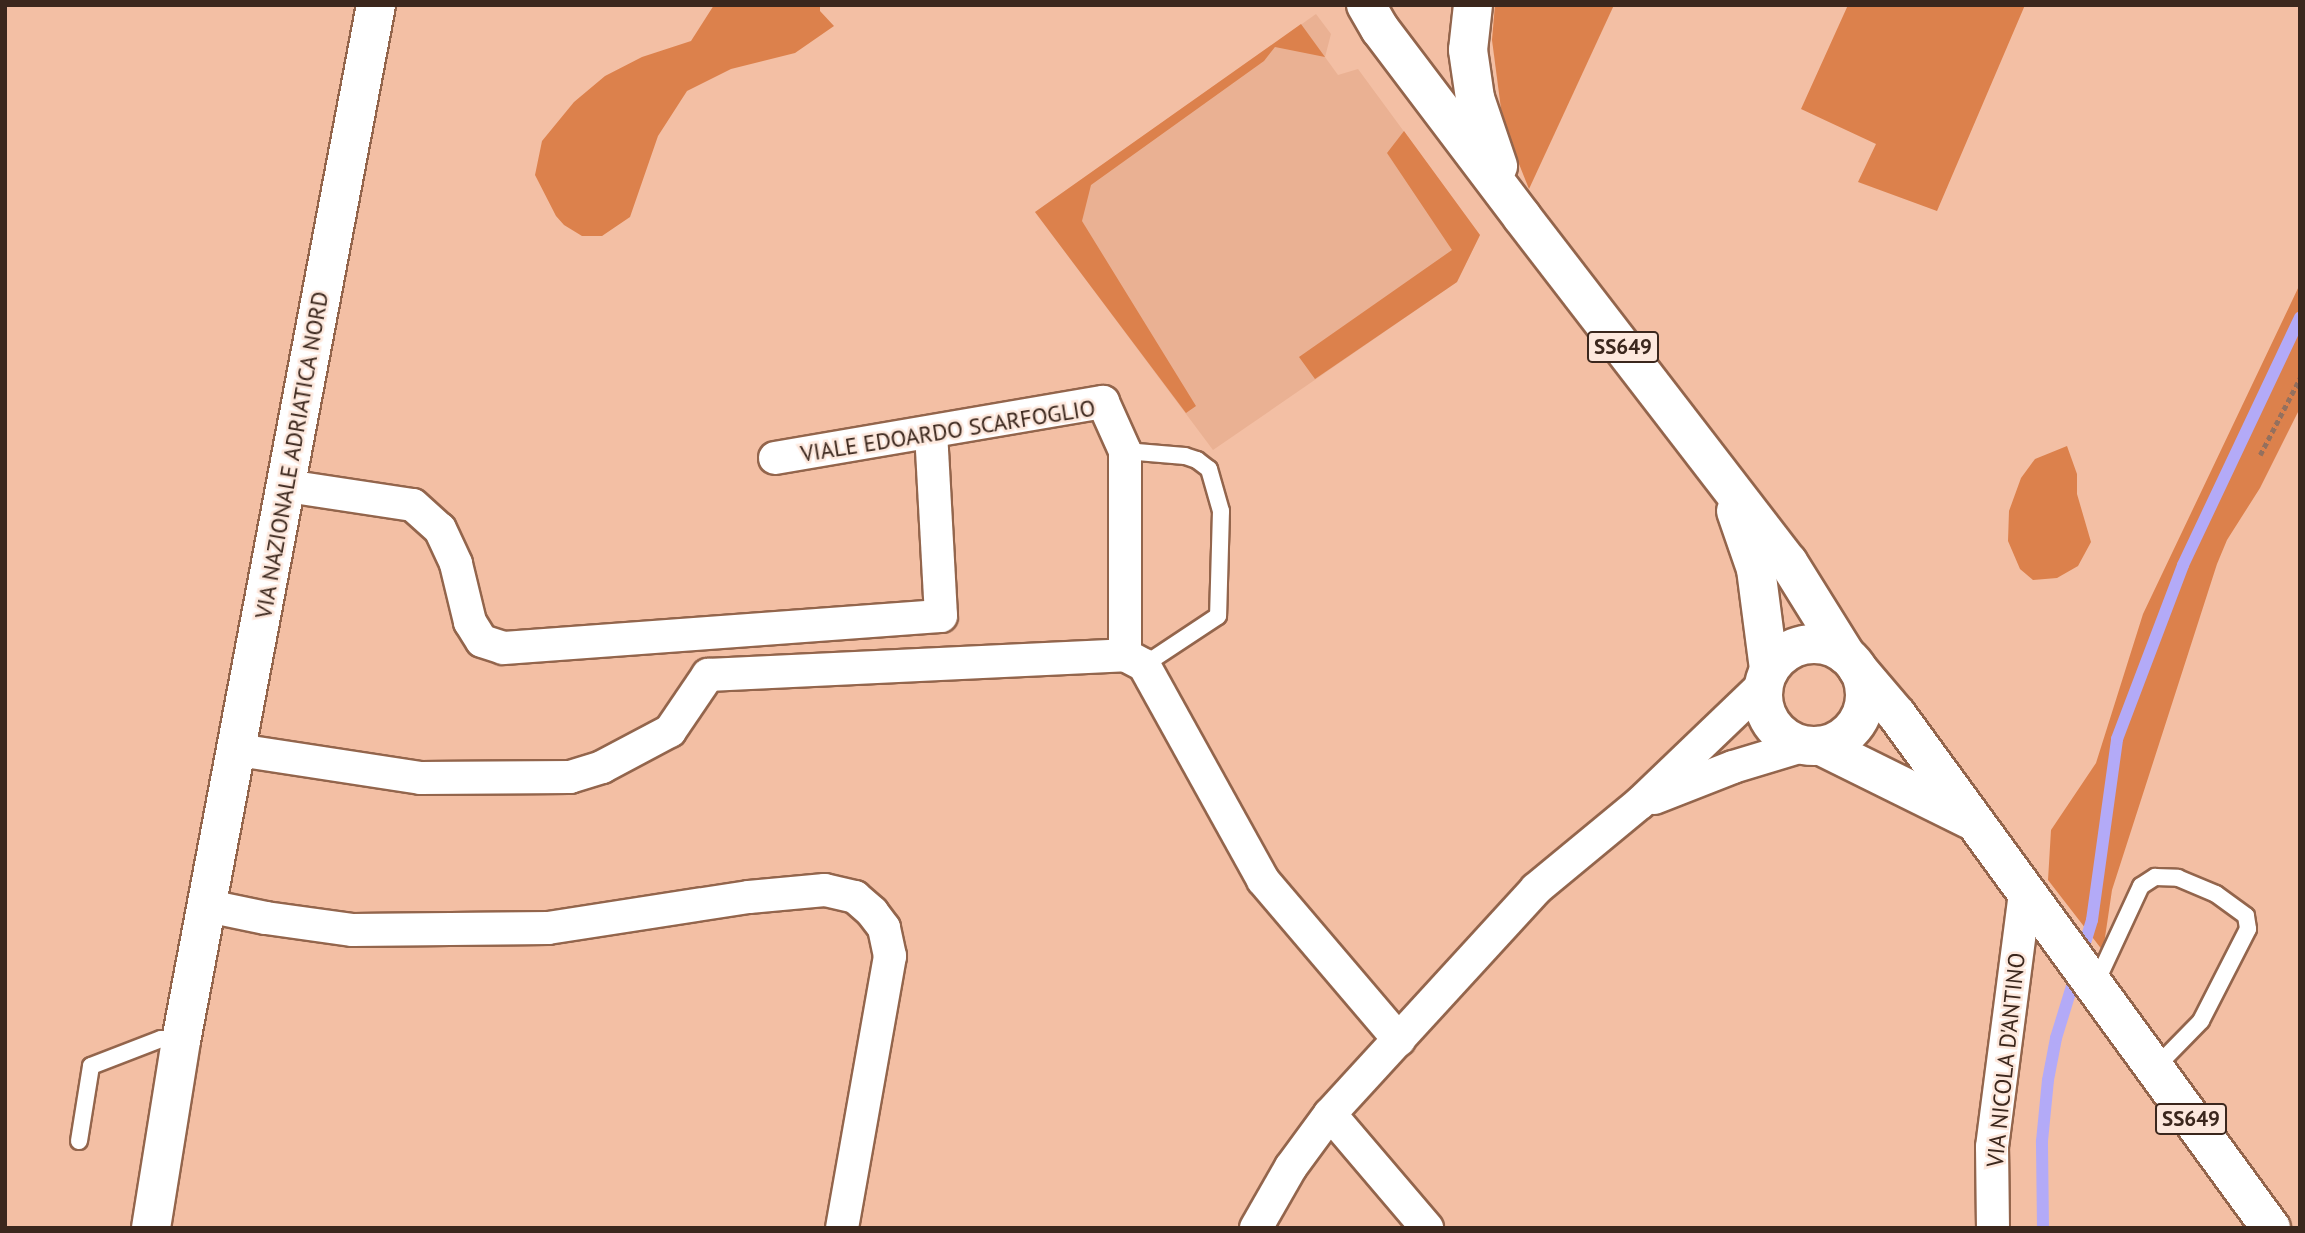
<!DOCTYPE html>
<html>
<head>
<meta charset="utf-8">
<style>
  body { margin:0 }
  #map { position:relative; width:2305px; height:1233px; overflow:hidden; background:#f3bfa4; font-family:"PT Sans",sans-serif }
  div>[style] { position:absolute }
  .built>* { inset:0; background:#eab193 }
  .green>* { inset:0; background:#dc814c }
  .stream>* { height:12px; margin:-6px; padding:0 6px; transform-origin:6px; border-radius:6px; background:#b3aaf7 }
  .path>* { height:4.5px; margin-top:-2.25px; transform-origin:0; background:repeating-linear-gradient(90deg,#94705e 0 5px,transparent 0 8.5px) }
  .roads { filter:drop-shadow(2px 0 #93654c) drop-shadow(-2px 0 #93654c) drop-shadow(0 2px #93654c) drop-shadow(0 -2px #93654c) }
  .lane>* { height:16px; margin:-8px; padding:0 8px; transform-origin:8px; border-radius:8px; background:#fff }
  .street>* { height:32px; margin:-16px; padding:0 16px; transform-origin:16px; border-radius:16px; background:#fff }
  .secondary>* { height:38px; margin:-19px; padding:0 19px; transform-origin:19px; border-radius:19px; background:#fff }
  .primary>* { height:38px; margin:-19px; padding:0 19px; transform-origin:19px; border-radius:19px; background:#fff }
  .primary>.ring { margin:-19px; padding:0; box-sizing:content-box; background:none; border:38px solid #fff; border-radius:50% }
  span { translate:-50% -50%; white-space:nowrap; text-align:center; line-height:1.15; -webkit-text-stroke:5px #fde8dd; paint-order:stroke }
  .shield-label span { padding:2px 5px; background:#fde8dd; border:2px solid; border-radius:5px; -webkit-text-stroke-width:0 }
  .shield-label { font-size:21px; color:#3b271d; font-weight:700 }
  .street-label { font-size:23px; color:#3b271d }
  .frame { position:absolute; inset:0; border:7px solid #3b271d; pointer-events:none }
</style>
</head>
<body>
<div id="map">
  <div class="built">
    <i style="clip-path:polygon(1316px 14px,1331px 34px,1325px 57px,1338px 75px,1358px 69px,1480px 235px,1457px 282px,1213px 450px,1035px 212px)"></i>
  </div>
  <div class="green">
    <i style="clip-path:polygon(714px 5px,820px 5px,820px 11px,834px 26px,795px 53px,731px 69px,687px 91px,658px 136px,630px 217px,602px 236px,582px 236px,564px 225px,556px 216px,535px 175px,542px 141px,574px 102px,605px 76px,642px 57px,691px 41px)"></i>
    <i style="clip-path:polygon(1495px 5px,1614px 5px,1529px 189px,1503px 124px,1492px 40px)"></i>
    <i style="clip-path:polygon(1848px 5px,2025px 5px,1937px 211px,1858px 182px,1876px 144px,1801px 109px)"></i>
    <i style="clip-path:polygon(1301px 24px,1325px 57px,1275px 47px,1264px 61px,1091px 185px,1082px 221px,1196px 406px,1186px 413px,1035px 212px)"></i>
    <i style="clip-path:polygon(1404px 131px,1480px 235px,1457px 282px,1315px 379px,1299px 357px,1452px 250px,1387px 153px)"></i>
    <i style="clip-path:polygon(2300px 284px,2300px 408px,2260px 488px,2227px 540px,2217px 564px,2112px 890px,2103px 951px,2048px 880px,2051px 830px,2096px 763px,2143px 614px)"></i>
    <i style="clip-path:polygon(2067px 446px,2077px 474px,2077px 494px,2091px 542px,2078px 566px,2057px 578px,2033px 580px,2020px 569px,2008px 541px,2009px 511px,2021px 478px,2035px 459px)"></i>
  </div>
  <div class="stream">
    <i style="left:2081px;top:956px;width:38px;rotate:-73deg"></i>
    <i style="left:2092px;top:920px;width:183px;rotate:-82.1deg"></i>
    <i style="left:2117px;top:739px;width:186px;rotate:-69.2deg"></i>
    <i style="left:2183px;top:565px;width:274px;rotate:-64.7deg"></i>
    <i style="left:2043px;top:1228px;width:87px;rotate:-90.7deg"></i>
    <i style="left:2042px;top:1141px;width:61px;rotate:-84.4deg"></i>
    <i style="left:2048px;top:1080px;width:43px;rotate:-79.2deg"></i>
    <i style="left:2056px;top:1038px;width:68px;rotate:-72.9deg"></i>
  </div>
  <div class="path">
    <i style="left:2260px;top:455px;width:87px;rotate:-62.5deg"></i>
  </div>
  <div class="roads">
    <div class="lane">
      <i style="left:1125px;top:451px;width:60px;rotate:4.8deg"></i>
      <i style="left:1185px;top:456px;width:13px;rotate:18deg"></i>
      <i style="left:1197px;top:460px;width:15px;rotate:37deg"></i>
      <i style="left:1209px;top:469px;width:44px;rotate:74.1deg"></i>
      <i style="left:1221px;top:511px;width:105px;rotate:91.6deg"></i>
      <i style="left:1218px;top:616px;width:89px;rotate:146.5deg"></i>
      <i style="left:2095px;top:985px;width:109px;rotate:-65.1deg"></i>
      <i style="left:2141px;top:886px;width:17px;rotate:-33deg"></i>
      <i style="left:2155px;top:877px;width:23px;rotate:2deg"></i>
      <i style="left:2178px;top:878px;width:41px;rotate:22.8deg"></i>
      <i style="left:2216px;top:894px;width:37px;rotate:36deg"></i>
      <i style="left:2246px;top:916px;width:13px;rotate:81deg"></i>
      <i style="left:2248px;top:929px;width:103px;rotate:117.1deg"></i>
      <i style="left:2201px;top:1021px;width:67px;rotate:134.4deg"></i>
      <i style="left:79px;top:1141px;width:76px;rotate:-80.9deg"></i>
      <i style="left:91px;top:1066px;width:75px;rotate:-21.1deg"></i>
      <i style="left:161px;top:1039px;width:20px;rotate:6deg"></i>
    </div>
    <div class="street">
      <i style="left:775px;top:458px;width:333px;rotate:-9.7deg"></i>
      <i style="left:1103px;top:402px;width:54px;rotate:65.8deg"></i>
      <i style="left:1125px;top:451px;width:204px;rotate:90deg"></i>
      <i style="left:1125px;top:655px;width:21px;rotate:28deg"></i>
      <i style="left:1144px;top:665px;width:246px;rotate:61deg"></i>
      <i style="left:1263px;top:880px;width:210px;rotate:49.6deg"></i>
      <i style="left:287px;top:486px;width:127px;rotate:8.6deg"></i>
      <i style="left:413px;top:505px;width:36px;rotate:42deg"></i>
      <i style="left:440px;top:529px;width:38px;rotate:65deg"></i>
      <i style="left:456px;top:564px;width:60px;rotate:76.4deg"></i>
      <i style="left:470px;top:622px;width:22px;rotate:58deg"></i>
      <i style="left:482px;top:641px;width:22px;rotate:18deg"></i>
      <i style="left:503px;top:648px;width:439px;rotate:-4.2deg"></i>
      <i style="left:941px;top:616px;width:184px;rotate:-93.1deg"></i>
      <i style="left:238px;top:750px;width:185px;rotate:8.7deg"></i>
      <i style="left:421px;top:778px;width:149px;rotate:-0.4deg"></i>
      <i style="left:570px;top:777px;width:34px;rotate:-17deg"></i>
      <i style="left:602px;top:767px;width:77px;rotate:-27.9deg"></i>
      <i style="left:670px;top:731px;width:68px;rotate:-55.8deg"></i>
      <i style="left:708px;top:675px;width:417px;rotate:-2.7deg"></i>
      <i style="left:1654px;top:798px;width:85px;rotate:-21.4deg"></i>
      <i style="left:1733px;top:767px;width:76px;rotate:-16.8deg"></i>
      <i style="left:208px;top:906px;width:59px;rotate:11.7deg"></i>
      <i style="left:266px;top:918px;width:88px;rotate:7.9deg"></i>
      <i style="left:353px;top:930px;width:195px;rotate:-0.6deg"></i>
      <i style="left:548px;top:928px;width:203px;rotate:-8.8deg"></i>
      <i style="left:749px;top:897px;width:76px;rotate:-5.3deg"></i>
      <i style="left:825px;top:890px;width:31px;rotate:13deg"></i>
      <i style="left:855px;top:897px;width:23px;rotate:41deg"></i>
      <i style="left:872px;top:912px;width:20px;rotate:53deg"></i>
      <i style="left:884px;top:928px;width:29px;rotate:78deg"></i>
      <i style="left:890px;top:956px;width:276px;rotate:100deg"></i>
      <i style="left:1330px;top:1114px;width:150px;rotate:49.6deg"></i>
      <i style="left:1256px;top:1228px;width:70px;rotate:-60.2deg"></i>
      <i style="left:1291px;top:1167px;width:66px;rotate:-53.7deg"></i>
      <i style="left:1330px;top:1114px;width:305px;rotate:-47.5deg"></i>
      <i style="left:1536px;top:889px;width:135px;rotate:-39.6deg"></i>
      <i style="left:1640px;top:803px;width:170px;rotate:-43.8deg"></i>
      <i style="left:1993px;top:1228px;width:81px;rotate:-90.7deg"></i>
      <i style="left:1992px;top:1147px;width:257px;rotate:-82.6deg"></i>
    </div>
    <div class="secondary">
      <i style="left:151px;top:1228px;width:189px;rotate:-80.9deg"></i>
      <i style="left:181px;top:1041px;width:1054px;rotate:-79.34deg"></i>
    </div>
    <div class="primary">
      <i style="left:1366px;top:5px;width:28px;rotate:60deg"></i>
      <i style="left:1380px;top:29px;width:236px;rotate:52.9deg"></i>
      <i style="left:1522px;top:217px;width:436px;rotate:52.4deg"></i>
      <i style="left:1788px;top:562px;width:110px;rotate:58.1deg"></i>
      <i style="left:1473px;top:5px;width:45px;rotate:96.3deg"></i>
      <i style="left:1468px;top:50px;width:49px;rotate:81.7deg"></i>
      <i style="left:1475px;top:98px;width:72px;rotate:71.3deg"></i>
      <i style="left:1736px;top:511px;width:61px;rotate:71deg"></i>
      <i style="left:1756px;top:569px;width:101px;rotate:82.6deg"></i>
      <i class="ring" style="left:1763px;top:644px;width:64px;height:64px"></i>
      <i style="left:1857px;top:668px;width:62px;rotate:49.6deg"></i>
      <i style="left:1897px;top:715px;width:635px;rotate:53.91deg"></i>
      <i style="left:1821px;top:746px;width:165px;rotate:26.3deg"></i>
    </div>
  </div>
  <div class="shield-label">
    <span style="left:1623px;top:347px">SS649</span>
    <span style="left:2191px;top:1119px">SS649</span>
  </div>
  <div class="street-label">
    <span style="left:948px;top:431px;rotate:-9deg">VIALE EDOARDO SCARFOGLIO</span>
    <span style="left:292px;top:455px;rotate:-80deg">VIA NAZIONALE ADRIATICA NORD</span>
    <span style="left:2006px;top:1060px;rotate:-84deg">VIA NICOLA D'ANTINO</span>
  </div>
  <div class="frame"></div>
</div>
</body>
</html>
